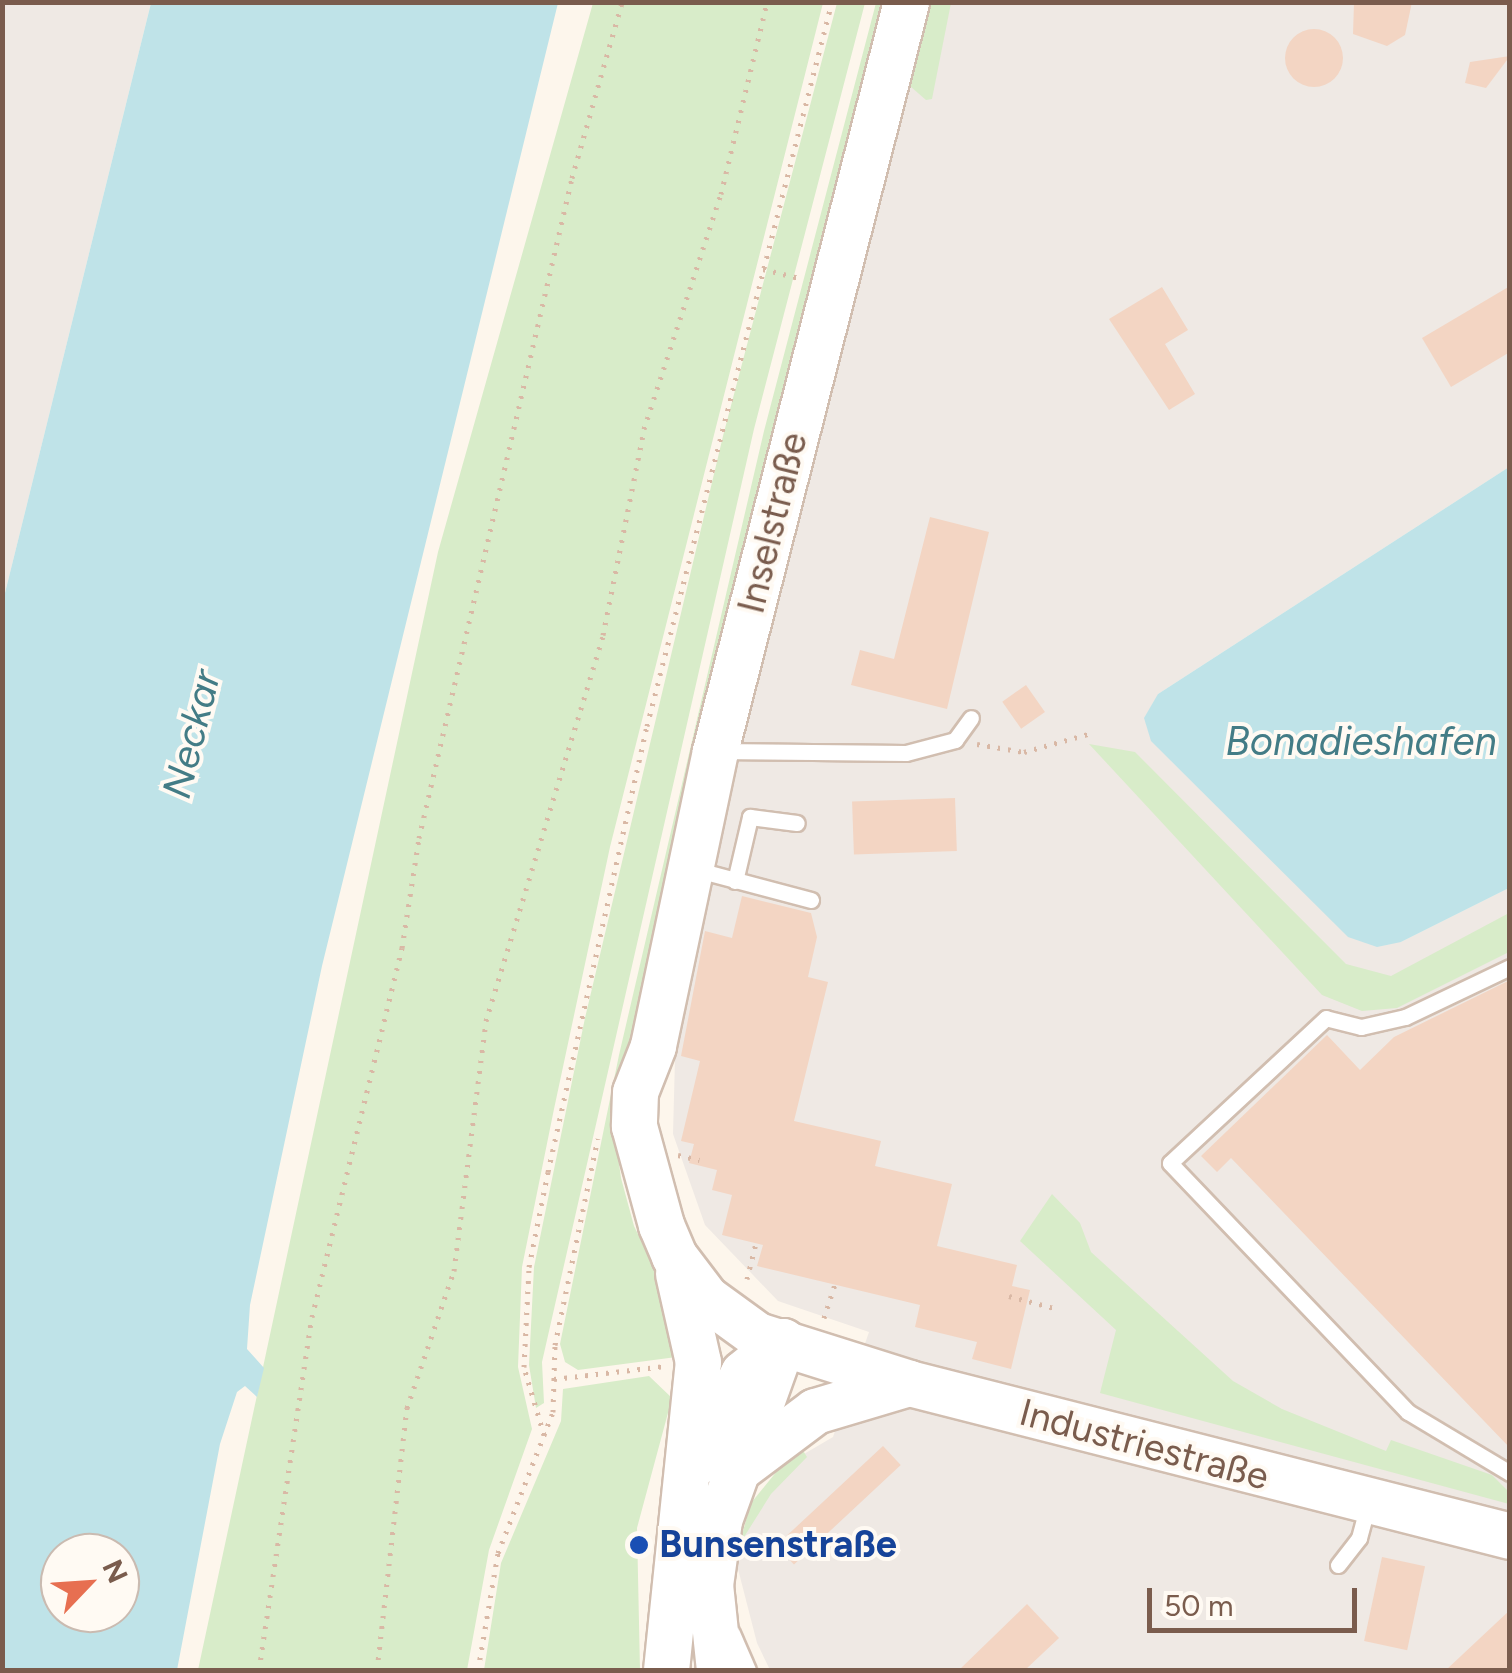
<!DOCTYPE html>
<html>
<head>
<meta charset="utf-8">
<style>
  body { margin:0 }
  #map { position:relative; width:1512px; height:1673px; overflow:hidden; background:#fdf6ec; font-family:Figtree,sans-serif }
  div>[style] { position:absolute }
  .industrial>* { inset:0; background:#efe9e4 }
  .green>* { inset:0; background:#d8ecc9 }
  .water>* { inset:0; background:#bfe3e8 }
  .building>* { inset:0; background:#f3d5c3; transform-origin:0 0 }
  .round { border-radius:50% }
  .path>* { height:5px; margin-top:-2.5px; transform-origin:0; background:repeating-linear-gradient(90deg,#d9b8a5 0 2.5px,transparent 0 10.5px) }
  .roads { filter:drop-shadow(2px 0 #d1beb0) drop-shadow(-2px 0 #d1beb0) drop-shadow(0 2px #d1beb0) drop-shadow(0 -2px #d1beb0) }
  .lane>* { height:15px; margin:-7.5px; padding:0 7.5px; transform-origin:7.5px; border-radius:7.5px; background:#fff }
  .secondary>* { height:45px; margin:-22.5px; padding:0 22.5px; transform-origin:22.5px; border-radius:22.5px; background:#fff }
  .dots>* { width:28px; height:28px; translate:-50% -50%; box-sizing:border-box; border:5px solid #fffaf3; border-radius:50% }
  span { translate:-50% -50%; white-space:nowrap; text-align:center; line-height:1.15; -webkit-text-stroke:8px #fffaf3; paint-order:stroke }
  .street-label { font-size:38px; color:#7a5c4d }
  .transit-label { font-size:38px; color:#164399; font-weight:700 }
  .left { translate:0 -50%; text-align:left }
  .water-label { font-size:40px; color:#437c86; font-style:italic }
  .frame { position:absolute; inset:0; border:5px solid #7a5c4d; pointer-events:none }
  .north { position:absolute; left:40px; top:1533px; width:100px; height:100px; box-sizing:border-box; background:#fffaf3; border:2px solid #cabbb1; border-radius:50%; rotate:65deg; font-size:28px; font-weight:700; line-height:40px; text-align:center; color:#7a5c4d }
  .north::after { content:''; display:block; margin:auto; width:35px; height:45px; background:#e76f51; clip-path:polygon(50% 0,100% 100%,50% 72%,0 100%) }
  .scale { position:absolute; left:1147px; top:1588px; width:210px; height:45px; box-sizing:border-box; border:5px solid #7a5c4d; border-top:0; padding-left:12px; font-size:30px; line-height:35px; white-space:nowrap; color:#7a5c4d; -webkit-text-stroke:8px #fffaf3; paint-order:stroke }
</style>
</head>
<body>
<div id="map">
  <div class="industrial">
    <i style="clip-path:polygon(3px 3px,151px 3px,3px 601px)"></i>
    <i style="clip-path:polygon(929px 3px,1509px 3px,1509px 467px,1158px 694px,1401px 942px,1509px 888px,1509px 1670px,770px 1670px,757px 1643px,738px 1569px,738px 1542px,792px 1461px,833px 1437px,869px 1332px,778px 1301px,705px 1225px,673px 1134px,675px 1059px,748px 709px)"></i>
  </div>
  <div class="green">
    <i style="clip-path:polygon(593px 3px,823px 3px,610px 847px,554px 1109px,522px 1267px,518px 1367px,532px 1429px,489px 1550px,467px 1670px,198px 1670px,438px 552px)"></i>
    <i style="clip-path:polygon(837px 3px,865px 3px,754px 429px,542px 1362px,544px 1403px,536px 1408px,529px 1365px,534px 1267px,585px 1018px,723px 436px)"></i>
    <i style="clip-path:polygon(876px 3px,886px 3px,629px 1057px,617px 1149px,621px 1178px,634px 1226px,671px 1301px,684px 1356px,578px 1370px,565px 1362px,560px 1344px,619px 1055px,764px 431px)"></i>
    <i style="clip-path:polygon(923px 3px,951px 3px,932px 99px,926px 100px,903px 80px)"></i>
    <i style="clip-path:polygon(1089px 744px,1135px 752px,1346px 964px,1391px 976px,1509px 913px,1509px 952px,1397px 1008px,1362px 1011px,1322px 995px)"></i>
    <i style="clip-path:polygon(1052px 1194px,1080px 1223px,1091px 1252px,1233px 1381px,1282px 1409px,1386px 1451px,1391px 1440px,1492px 1475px,1509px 1492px,1509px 1504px,1100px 1393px,1116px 1330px,1020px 1241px)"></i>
    <i style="clip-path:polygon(649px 1376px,672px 1398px,637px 1528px,640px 1670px,484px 1670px,501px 1563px,561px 1421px,563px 1389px)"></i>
    <i style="clip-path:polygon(799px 1444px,807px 1457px,771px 1494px,739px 1545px,751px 1503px)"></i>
  </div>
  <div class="water">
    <i style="clip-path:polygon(evenodd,151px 3px,558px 3px,322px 966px,250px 1305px,247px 1349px,264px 1368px,257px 1397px,245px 1386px,237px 1392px,220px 1444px,177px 1670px,3px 1670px,3px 601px,151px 3px,60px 1553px,120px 1553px,120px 1613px,60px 1613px,60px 1553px)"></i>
    <i style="clip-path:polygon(1509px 467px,1509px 888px,1401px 942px,1377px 947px,1348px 937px,1151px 741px,1144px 718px,1158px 694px)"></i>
  </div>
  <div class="building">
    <i style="clip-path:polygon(1354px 2px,1412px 2px,1405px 35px,1387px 46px,1353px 34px)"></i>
    <i class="round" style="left:1285px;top:29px;width:58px;height:58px"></i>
    <i style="clip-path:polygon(1510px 56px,1486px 88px,1465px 83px,1470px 62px)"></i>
    <i style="clip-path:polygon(1510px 286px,1510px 352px,1451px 387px,1422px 338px)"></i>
    <i style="clip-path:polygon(1162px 287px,1188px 330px,1165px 344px,1195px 394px,1169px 410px,1109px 319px)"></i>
    <i style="clip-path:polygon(930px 517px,989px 532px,947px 709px,851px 685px,860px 650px,894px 659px)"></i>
    <i style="left:1026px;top:685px;width:33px;height:29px;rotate:55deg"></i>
    <i style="left:955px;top:798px;width:53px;height:103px;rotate:88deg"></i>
    <i style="clip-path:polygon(742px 896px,811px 913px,817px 937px,808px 977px,828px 982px,794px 1121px,881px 1141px,875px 1166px,952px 1184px,937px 1246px,1017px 1265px,1012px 1286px,1030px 1290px,1011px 1369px,972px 1359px,977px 1342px,915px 1327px,920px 1305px,757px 1266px,763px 1245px,722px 1235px,732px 1195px,712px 1190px,717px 1170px,689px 1163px,694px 1144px,681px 1141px,700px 1061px,681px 1056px,705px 931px,732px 938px)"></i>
    <i style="clip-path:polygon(1510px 980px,1510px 1448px,1231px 1158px,1217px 1172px,1201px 1156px,1327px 1035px,1360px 1070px,1394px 1037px)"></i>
    <i style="left:883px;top:1446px;width:26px;height:146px;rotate:47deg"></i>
    <i style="left:1382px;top:1557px;width:44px;height:86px;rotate:12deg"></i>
    <i style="clip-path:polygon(1027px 1604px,1059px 1638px,1025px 1670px,959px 1670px)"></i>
    <i style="clip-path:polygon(1510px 1610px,1510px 1670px,1446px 1670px)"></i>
  </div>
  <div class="path">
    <i style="left:763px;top:269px;width:36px;rotate:14deg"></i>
    <i style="left:977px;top:744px;width:48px;rotate:9.7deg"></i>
    <i style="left:1024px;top:752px;width:66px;rotate:-15.7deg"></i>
    <i style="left:678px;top:1155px;width:22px;rotate:13deg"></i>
    <i style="left:747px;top:1279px;width:37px;rotate:-76deg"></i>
    <i style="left:1009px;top:1296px;width:47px;rotate:14.9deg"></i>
    <i style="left:824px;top:1318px;width:35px;rotate:-72deg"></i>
    <i style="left:554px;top:1379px;width:112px;rotate:-6.7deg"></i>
    <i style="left:544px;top:1435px;width:71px;rotate:-106.4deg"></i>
    <i style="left:524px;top:1367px;width:100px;rotate:-87.1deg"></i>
    <i style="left:529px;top:1267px;width:97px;rotate:-78.7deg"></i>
    <i style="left:548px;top:1172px;width:457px;rotate:-77.5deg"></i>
    <i style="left:647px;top:726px;width:747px;rotate:-75.67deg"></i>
    <i style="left:259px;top:1670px;width:357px;rotate:-81.5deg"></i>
    <i style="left:312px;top:1317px;width:380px;rotate:-76.3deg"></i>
    <i style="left:402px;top:948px;width:111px;rotate:-81.2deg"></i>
    <i style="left:419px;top:838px;width:678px;rotate:-76.95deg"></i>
    <i style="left:572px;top:178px;width:183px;rotate:-74.1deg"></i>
    <i style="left:377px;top:1670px;width:264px;rotate:-83.5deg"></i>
    <i style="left:407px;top:1408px;width:145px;rotate:-71.1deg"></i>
    <i style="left:454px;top:1271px;width:252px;rotate:-82.7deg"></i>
    <i style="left:486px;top:1021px;width:403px;rotate:-73.1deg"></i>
    <i style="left:603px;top:635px;width:210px;rotate:-78.7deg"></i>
    <i style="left:644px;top:429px;width:247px;rotate:-71.9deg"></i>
    <i style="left:721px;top:194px;width:197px;rotate:-76.5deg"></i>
    <i style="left:478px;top:1670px;width:119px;rotate:-80.3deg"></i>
    <i style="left:498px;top:1553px;width:151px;rotate:-68.7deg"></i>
    <i style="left:553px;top:1412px;width:67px;rotate:-88.3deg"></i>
    <i style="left:555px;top:1345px;width:211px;rotate:-78.3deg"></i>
  </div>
  <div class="roads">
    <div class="lane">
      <i style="left:719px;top:751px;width:187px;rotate:0.6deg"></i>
      <i style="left:906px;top:753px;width:51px;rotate:-14.9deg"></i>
      <i style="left:955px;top:740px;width:27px;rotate:-54deg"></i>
      <i style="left:694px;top:869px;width:121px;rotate:14.8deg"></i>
      <i style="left:735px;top:881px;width:66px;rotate:-76.8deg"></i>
      <i style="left:750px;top:817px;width:47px;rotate:7.3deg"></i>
      <i style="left:1510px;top:967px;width:116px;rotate:154.5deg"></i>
      <i style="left:1405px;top:1017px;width:45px;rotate:167.2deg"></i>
      <i style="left:1361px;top:1027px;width:36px;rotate:-166deg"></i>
      <i style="left:1326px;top:1018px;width:213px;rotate:137.1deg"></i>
      <i style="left:1170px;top:1163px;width:344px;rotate:46.3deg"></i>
      <i style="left:1408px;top:1412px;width:119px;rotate:30.9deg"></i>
      <i style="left:1338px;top:1565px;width:34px;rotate:-52deg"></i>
      <i style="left:1359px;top:1538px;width:35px;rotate:-75deg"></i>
      <i style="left:732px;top:1633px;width:40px;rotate:66.6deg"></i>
    </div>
    <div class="secondary">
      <i style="left:906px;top:2px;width:773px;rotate:104.31deg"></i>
      <i style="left:715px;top:751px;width:301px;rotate:101.9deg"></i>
      <i style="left:653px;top:1046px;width:49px;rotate:111.4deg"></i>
      <i style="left:635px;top:1092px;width:34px;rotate:92deg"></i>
      <i style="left:634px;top:1126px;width:103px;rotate:74.7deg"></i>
      <i style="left:661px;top:1225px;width:34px;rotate:67deg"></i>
      <i style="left:674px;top:1256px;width:53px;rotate:52.7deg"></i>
      <i style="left:706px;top:1298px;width:63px;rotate:36deg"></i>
      <i style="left:757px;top:1335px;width:159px;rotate:17.5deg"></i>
      <i style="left:909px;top:1383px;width:620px;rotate:14.28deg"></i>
      <i style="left:699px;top:1461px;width:98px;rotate:-63.4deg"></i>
      <i style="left:743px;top:1373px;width:51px;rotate:-38.7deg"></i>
      <i style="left:743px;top:1465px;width:90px;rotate:-36.9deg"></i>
      <i style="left:815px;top:1411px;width:98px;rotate:-16.6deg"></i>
      <i style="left:666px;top:1670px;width:310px;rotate:-84.1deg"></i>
      <i style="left:698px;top:1362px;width:91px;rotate:-102.7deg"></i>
      <i style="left:719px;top:1670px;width:85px;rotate:-96deg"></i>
      <i style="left:710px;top:1585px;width:66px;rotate:-82.1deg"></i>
      <i style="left:719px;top:1520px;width:190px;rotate:-70.3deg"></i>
    </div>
  </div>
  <div class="dots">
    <i style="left:639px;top:1545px;background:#1a4fb4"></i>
  </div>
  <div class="street-label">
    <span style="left:773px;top:523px;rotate:-76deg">Inselstraße</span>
    <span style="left:1144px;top:1445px;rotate:15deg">Industriestraße</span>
  </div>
  <div class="transit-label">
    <span class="left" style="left:659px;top:1545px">Bunsenstraße</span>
  </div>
  <div class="water-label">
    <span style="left:191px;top:734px;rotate:-76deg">Neckar</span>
    <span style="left:1361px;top:741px">Bonadieshafen</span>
  </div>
  <div class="frame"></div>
  <div class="north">N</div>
  <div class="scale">50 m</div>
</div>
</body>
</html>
